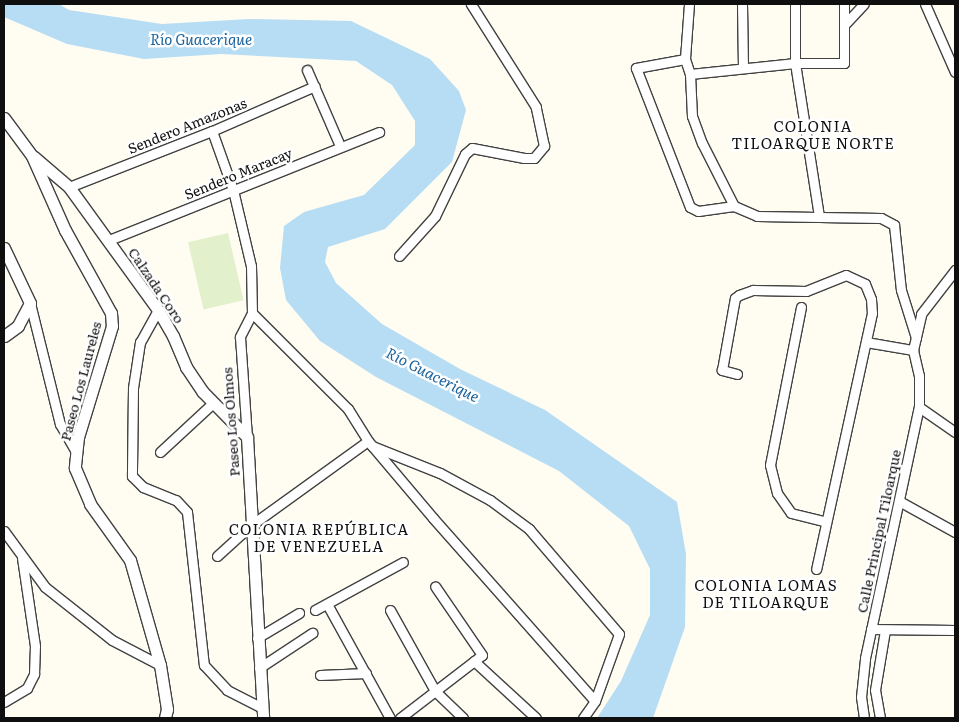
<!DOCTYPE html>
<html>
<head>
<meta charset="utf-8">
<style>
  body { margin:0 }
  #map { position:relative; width:959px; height:722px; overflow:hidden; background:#fffcf1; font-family:Literata,serif }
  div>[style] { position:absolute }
  .pitch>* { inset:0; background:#e3f0cc; transform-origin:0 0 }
  .water>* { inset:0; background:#b7ddf4 }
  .roads { filter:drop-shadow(1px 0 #424242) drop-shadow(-1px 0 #424242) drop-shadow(0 1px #424242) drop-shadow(0 -1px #424242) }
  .minor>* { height:9px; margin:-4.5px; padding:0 4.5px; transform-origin:4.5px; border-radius:4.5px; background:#fff }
  .tertiary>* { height:11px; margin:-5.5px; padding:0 5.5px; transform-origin:5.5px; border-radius:5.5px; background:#fff }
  span { translate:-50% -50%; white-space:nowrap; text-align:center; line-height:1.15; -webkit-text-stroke:5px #fff; paint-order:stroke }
  .street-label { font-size:14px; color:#0f0f0f }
  .water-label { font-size:15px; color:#1b639d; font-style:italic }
  .neighbourhood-label { font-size:15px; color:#0f0f0f; letter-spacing:1px }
  .frame { position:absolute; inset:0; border:5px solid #0f0f0f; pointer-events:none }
</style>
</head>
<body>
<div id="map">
  <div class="pitch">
    <i style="left:228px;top:233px;width:69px;height:41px;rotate:77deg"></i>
  </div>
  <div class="water">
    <i style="clip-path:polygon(4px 4px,59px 4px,69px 10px,162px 24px,249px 19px,351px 21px,430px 59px,459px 91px,466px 110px,452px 162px,385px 229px,328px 247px,325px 262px,336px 283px,382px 324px,460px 369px,545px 410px,677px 502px,686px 554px,685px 627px,653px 718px,597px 718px,621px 681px,650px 615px,650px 569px,629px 526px,559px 471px,376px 377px,320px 341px,286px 300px,280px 268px,284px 226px,304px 212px,364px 195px,415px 145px,415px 121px,392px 85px,356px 61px,221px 54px,144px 59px,67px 44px,4px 17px)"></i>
  </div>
  <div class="roads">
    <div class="minor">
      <i style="left:689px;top:4px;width:55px;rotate:94.2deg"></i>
      <i style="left:685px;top:59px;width:16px;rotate:72deg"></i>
      <i style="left:690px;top:74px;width:42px;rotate:87.3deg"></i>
      <i style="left:692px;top:116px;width:29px;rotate:70deg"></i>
      <i style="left:702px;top:143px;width:71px;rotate:63.1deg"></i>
      <i style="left:734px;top:206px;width:25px;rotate:23deg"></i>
      <i style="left:757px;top:216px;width:124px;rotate:0.9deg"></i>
      <i style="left:881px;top:218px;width:15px;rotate:28deg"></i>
      <i style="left:894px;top:225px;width:65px;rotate:83.9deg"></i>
      <i style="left:901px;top:290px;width:50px;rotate:72.6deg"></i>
      <i style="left:742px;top:4px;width:64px;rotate:89.1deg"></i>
      <i style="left:795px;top:4px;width:59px;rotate:90deg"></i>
      <i style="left:795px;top:63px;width:155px;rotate:81.1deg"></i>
      <i style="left:925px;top:4px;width:74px;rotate:66.2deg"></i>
      <i style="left:846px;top:23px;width:26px;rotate:-47deg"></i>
      <i style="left:685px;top:59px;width:50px;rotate:169.6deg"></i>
      <i style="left:636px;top:68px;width:149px;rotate:68.8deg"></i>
      <i style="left:690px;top:207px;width:9px;rotate:27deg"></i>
      <i style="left:698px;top:211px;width:36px;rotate:-8deg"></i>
      <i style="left:307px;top:70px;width:83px;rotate:66.5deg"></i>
      <i style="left:690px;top:74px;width:106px;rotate:-6deg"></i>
      <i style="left:795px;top:63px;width:49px"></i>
      <i style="left:844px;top:63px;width:59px;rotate:-90deg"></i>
      <i style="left:212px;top:131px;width:63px;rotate:70.4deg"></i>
      <i style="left:233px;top:190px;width:78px;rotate:76.7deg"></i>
      <i style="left:251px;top:266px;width:47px;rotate:88.8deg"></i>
      <i style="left:252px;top:313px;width:27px;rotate:117deg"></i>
      <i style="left:240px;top:337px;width:100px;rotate:86deg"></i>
      <i style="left:69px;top:187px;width:154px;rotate:-21.4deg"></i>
      <i style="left:212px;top:131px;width:112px;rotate:-23.6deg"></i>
      <i style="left:109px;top:240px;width:291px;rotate:-21.8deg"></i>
      <i style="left:399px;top:256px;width:54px;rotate:-48deg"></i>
      <i style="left:435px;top:216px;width:69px;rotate:-64.2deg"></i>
      <i style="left:465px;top:154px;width:9px;rotate:-41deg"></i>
      <i style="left:472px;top:148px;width:53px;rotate:10.9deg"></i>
      <i style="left:524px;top:158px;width:10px"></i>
      <i style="left:534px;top:158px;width:16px;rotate:-50deg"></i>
      <i style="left:544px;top:146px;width:40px;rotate:-102deg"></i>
      <i style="left:536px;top:107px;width:122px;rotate:-122.3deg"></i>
      <i style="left:30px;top:303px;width:125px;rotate:76.1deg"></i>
      <i style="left:60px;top:424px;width:34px;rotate:60deg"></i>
      <i style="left:801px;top:307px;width:161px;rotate:101.1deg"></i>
      <i style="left:770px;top:465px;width:29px;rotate:76deg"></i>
      <i style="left:777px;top:493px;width:24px;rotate:55deg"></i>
      <i style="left:791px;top:513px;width:36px;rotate:14deg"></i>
      <i style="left:158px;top:310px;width:37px;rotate:119deg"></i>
      <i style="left:140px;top:342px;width:47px;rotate:98.7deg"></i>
      <i style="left:133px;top:388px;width:88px;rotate:90.7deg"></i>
      <i style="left:132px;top:476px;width:16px;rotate:45deg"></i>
      <i style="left:143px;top:487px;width:35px;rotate:22deg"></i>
      <i style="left:176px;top:500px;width:16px;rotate:47deg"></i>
      <i style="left:187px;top:512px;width:154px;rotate:83.7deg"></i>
      <i style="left:204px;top:665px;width:34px;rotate:47deg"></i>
      <i style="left:227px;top:690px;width:38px;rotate:27deg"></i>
      <i style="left:252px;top:313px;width:136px;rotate:45deg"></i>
      <i style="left:348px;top:409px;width:38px;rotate:58deg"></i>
      <i style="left:368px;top:441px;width:101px;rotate:49.8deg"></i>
      <i style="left:433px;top:518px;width:244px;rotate:48.5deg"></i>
      <i style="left:866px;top:342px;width:48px;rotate:9.7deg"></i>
      <i style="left:737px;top:374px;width:16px;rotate:-165deg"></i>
      <i style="left:722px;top:370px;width:73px;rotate:-79.8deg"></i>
      <i style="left:735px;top:298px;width:5px;rotate:-37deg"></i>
      <i style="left:739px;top:295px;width:15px;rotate:-20deg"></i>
      <i style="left:753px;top:290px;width:53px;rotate:1.1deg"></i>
      <i style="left:806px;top:291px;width:43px;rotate:-21.8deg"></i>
      <i style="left:846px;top:275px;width:21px;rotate:25deg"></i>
      <i style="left:865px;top:284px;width:16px;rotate:68deg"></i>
      <i style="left:871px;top:299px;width:14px;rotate:86deg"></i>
      <i style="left:872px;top:313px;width:262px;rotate:102.3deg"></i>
      <i style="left:919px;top:407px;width:44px;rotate:34.8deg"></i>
      <i style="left:372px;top:446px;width:73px;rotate:21.7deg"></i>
      <i style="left:440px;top:473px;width:57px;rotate:28.4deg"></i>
      <i style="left:490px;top:500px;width:49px;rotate:36.6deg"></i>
      <i style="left:529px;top:529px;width:138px;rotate:49.4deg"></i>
      <i style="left:619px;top:634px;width:71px;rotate:109.7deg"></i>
      <i style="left:595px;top:701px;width:21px;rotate:125deg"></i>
      <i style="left:160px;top:452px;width:72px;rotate:-42.8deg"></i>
      <i style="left:899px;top:501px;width:64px;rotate:29deg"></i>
      <i style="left:4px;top:531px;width:69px;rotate:53.8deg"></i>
      <i style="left:45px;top:587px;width:85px;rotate:38.3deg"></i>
      <i style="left:112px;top:640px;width:54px;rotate:27.5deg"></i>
      <i style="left:217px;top:556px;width:45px;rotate:-42.3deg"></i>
      <i style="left:250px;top:526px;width:145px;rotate:-35.8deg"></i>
      <i style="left:327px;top:604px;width:130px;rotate:61.1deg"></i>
      <i style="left:315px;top:610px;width:100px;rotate:-28.6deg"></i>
      <i style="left:390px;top:610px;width:93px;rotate:60.9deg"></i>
      <i style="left:435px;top:691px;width:39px;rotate:44deg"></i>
      <i style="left:871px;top:629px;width:84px;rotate:0.7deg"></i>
      <i style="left:257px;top:638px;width:49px;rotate:-30.8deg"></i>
      <i style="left:474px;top:661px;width:84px;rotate:42.6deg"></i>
      <i style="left:259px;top:668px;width:64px;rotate:-33.4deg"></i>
      <i style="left:320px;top:675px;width:46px;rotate:-2.5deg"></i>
      <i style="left:4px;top:702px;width:27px;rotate:-31deg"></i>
      <i style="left:27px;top:688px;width:16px;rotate:-63deg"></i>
      <i style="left:34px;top:674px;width:28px;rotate:-88deg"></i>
      <i style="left:35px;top:646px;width:89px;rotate:-98.4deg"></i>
      <i style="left:400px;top:718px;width:103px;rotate:-37.5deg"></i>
      <i style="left:482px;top:655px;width:83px;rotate:-124.3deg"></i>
      <i style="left:864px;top:718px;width:21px;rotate:-98deg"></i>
      <i style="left:861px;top:697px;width:39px;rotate:-84deg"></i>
      <i style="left:865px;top:658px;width:257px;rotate:-77.9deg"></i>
      <i style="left:919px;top:407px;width:31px;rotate:-90deg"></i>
      <i style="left:919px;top:376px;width:27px;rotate:-103deg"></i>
      <i style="left:913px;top:350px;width:37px;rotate:-77deg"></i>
      <i style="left:921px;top:314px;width:56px;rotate:-52.3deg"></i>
      <i style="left:880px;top:718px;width:28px;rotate:-100deg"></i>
      <i style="left:875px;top:690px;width:61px;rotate:-80.5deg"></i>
    </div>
    <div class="tertiary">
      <i style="left:4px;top:118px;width:47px;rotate:53.6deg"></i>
      <i style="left:32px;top:156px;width:81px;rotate:66deg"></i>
      <i style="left:65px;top:230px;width:95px;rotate:61deg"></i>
      <i style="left:111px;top:313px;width:13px;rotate:86deg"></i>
      <i style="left:112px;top:326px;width:116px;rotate:107deg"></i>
      <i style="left:78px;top:437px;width:31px;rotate:96deg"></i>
      <i style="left:75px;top:468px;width:39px;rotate:67deg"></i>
      <i style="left:90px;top:504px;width:69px;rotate:54.5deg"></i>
      <i style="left:130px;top:560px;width:109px;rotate:74.1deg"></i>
      <i style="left:160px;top:665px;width:45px;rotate:81deg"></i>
      <i style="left:167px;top:709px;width:9px;rotate:103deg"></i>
      <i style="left:34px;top:157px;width:46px;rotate:40.6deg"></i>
      <i style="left:69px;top:187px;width:152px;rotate:54.1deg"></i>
      <i style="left:158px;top:310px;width:30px;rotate:60deg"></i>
      <i style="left:173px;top:336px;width:34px;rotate:67deg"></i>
      <i style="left:186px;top:367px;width:30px;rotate:56deg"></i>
      <i style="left:203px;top:392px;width:63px;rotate:45.6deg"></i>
      <i style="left:247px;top:437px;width:281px;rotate:86.7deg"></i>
      <i style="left:4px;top:248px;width:61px;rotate:64.7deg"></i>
      <i style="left:30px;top:303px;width:26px;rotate:118deg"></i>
      <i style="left:18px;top:326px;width:17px;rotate:144deg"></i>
    </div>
  </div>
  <div class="street-label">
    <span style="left:187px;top:125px;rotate:-22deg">Sendero Amazonas</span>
    <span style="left:238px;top:173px;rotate:-22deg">Sendero Maracay</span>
    <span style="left:157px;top:285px;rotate:56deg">Calzada Coro</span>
    <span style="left:80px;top:381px;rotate:-75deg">Paseo Los Laureles</span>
    <span style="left:230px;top:422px;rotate:-94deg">Paseo Los Olmos</span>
    <span style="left:878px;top:531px;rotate:-78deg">Calle Principal Tiloarque</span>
  </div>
  <div class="water-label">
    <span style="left:201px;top:39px">Río Guacerique</span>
    <span style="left:433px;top:374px;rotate:27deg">Río Guacerique</span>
  </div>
  <div class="neighbourhood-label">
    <span style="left:813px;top:134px">COLONIA<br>TILOARQUE NORTE</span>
    <span style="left:319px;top:537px">COLONIA REPÚBLICA<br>DE VENEZUELA</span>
    <span style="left:766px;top:593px">COLONIA LOMAS<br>DE TILOARQUE</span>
  </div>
  <div class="frame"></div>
</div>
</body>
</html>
